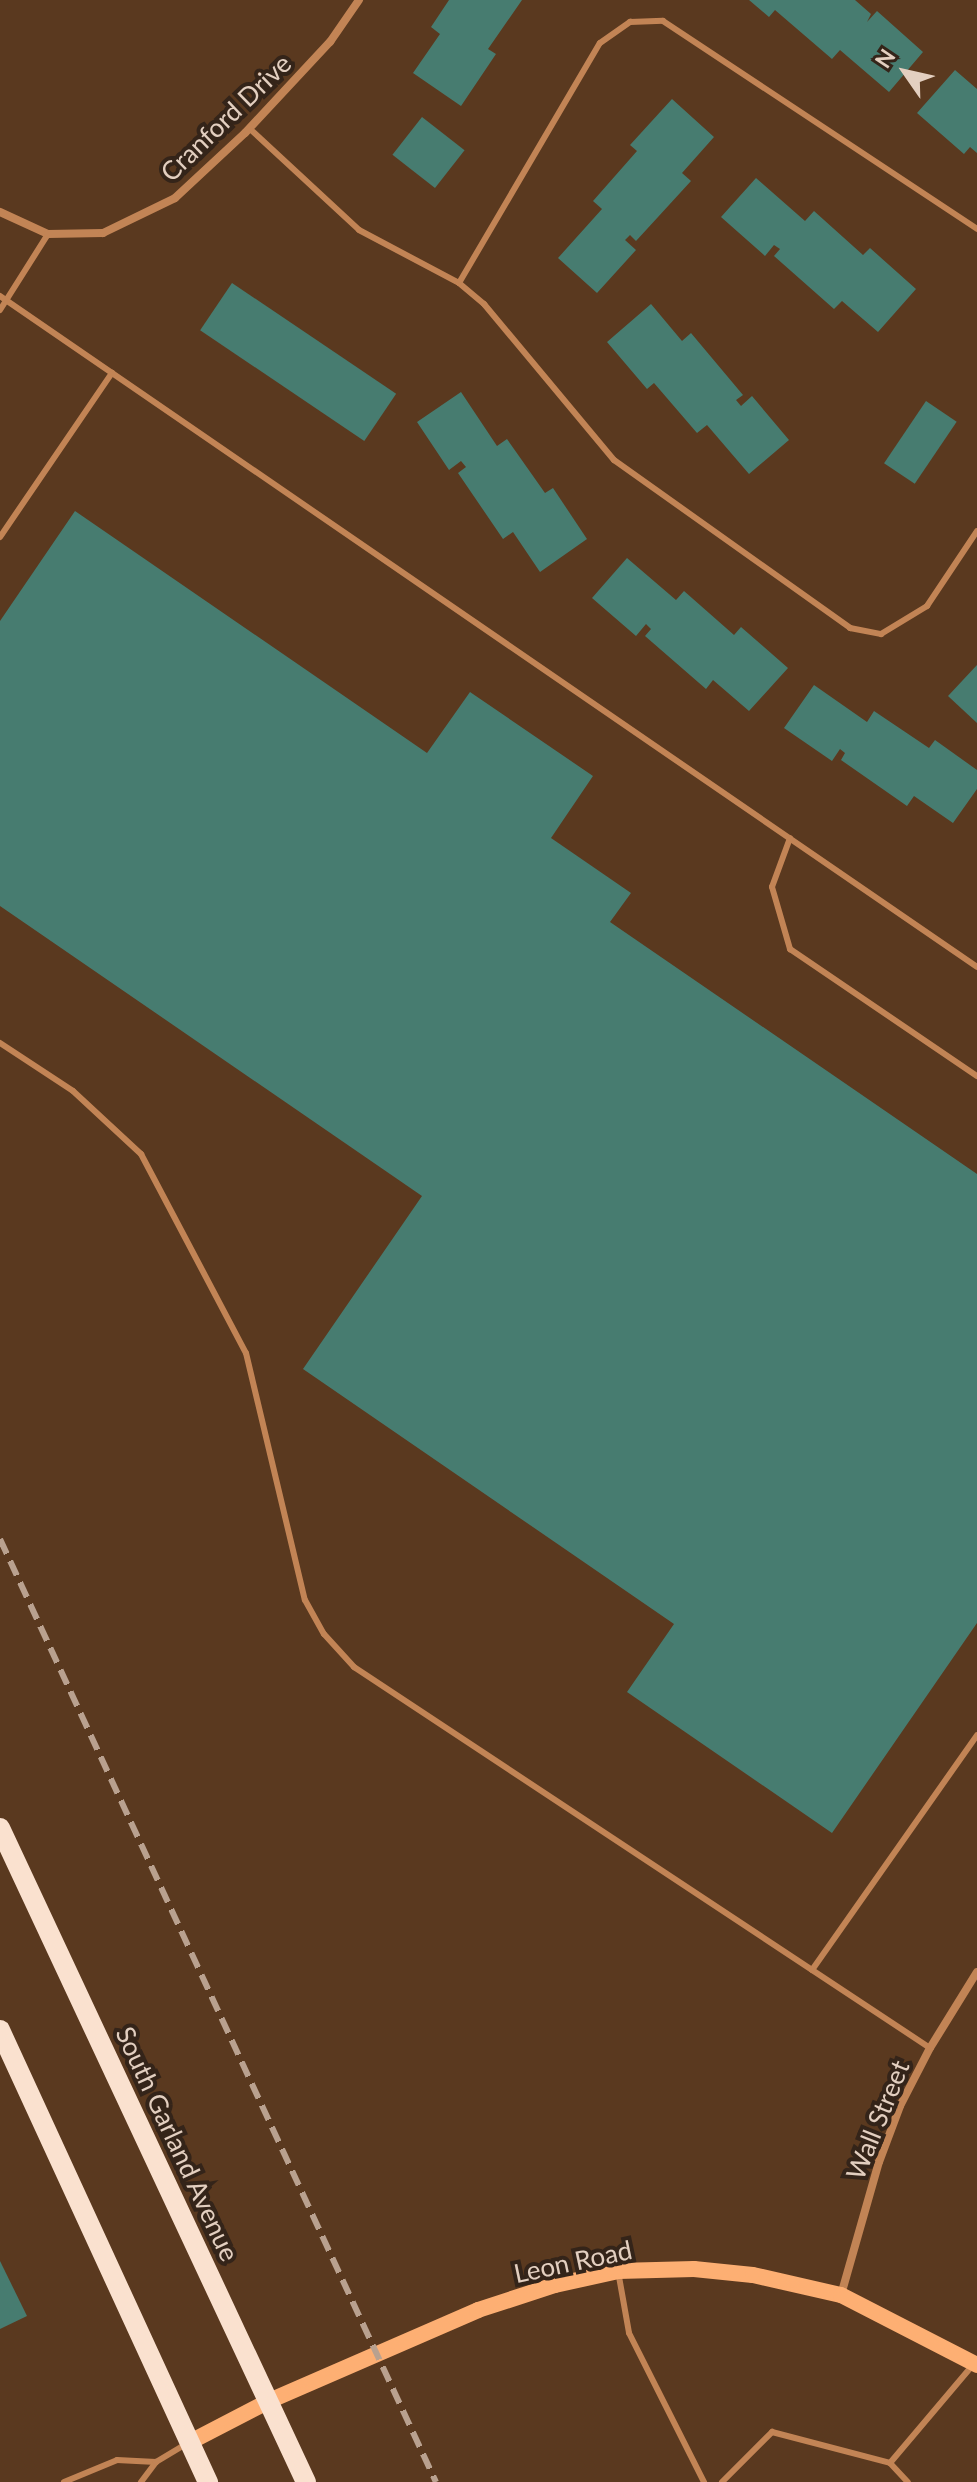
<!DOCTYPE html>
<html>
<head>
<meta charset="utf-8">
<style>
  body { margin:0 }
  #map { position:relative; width:977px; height:2482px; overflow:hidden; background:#5a391f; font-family:Lato,sans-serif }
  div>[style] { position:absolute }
  .building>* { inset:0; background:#477c70; transform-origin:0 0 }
  .lane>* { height:6px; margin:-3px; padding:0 3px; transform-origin:3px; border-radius:3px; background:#c28455 }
  .street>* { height:8px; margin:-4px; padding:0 4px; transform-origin:4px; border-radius:4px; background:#c28455 }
  .secondary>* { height:16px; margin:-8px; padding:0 8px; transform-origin:8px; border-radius:8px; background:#fdaf73 }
  .primary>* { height:20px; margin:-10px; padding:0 10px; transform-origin:10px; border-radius:10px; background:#fae1cf }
  .rail>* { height:6px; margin-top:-3px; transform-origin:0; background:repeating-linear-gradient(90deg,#b9a18f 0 16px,transparent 0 24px) }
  span { translate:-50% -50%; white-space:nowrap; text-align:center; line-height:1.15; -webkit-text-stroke:8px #342419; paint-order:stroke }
  .street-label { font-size:26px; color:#e3cfc0 }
  .north { position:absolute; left:865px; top:32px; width:80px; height:80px; -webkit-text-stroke:6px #342419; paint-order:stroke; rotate:304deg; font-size:22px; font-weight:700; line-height:32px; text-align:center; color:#e3cfc0 }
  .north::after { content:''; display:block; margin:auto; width:28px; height:36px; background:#e3cfc0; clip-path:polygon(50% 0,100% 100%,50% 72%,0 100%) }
</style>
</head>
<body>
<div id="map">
  <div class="building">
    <i style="clip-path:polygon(449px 0,522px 0,488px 49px,496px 54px,461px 106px,413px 73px,440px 34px,431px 27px)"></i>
    <i style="clip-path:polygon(749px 0,855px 0,871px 14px,867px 22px,877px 11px,923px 52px,889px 92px,840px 50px,832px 59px,775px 10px,769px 17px)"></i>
    <i style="clip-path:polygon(955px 70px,977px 89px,977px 153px,970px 147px,964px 154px,917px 113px)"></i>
    <i style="clip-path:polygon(672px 99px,714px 137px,682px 173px,691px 181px,636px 241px,630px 235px,625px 240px,636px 250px,597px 293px,558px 258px,602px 209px,593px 201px,637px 151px,630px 145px)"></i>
    <i style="left:422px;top:117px;width:54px;height:48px;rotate:38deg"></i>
    <i style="clip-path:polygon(756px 178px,805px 221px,814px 211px,863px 255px,870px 248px,916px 289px,878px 332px,842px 301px,834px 309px,774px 256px,780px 249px,774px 245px,765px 256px,721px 217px)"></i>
    <i style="left:232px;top:283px;width:198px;height:57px;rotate:34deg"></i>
    <i style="clip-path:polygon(651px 304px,682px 341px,691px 333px,743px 395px,736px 400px,741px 406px,752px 396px,789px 440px,749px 474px,707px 425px,697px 433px,654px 383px,647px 389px,607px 342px)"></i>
    <i style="clip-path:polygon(461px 392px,497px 446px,507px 439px,545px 493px,553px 488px,587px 539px,540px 572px,513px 532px,503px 539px,458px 473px,466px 467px,461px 461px,449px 470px,417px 422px)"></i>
    <i style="left:926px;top:401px;width:37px;height:75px;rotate:34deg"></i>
    <i style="clip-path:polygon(75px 511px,427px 753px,470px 692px,593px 776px,551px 838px,631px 893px,610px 922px,977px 1174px,977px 1623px,832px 1833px,627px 1692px,674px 1624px,303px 1369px,422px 1196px,0 906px,0 621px)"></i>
    <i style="clip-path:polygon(627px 558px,676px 600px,684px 591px,734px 635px,741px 627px,788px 668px,749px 711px,713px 680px,706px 689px,645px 636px,651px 629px,646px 624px,636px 636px,592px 598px)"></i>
    <i style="clip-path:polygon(977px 665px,977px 723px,948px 696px)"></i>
    <i style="clip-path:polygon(814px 685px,867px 722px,874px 711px,929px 748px,935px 740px,977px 770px,977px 789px,953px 823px,914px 796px,907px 806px,841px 760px,845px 753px,840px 749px,832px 761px,784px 728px)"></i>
    <i style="clip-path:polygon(0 2261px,27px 2316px,0 2329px)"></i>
  </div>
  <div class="lane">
    <i style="left:249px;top:128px;width:150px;rotate:42.8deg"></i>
    <i style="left:359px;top:230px;width:113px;rotate:27.9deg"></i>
    <i style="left:459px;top:283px;width:33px;rotate:40deg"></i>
    <i style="left:484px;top:304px;width:203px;rotate:50.2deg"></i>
    <i style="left:614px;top:460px;width:290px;rotate:35.4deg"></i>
    <i style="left:850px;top:628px;width:32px;rotate:11deg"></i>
    <i style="left:881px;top:634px;width:54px;rotate:-31.3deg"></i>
    <i style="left:927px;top:606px;width:90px;rotate:-56.3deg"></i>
    <i style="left:459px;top:283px;width:278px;rotate:-59.6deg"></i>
    <i style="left:600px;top:43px;width:37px;rotate:-35deg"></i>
    <i style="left:630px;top:22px;width:33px;rotate:-2deg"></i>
    <i style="left:663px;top:21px;width:377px;rotate:33.5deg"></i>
    <i style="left:0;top:296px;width:1185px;rotate:34.48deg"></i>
    <i style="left:0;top:310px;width:90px;rotate:-57.7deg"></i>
    <i style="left:0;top:537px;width:199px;rotate:-55.7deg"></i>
    <i style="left:790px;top:838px;width:52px;rotate:110.2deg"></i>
    <i style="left:772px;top:887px;width:65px;rotate:73.8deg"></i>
    <i style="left:790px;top:949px;width:226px;rotate:34.2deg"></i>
    <i style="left:0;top:1043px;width:87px;rotate:33.3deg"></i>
    <i style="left:73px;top:1091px;width:93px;rotate:42.8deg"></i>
    <i style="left:141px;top:1154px;width:225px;rotate:62.2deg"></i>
    <i style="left:246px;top:1353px;width:254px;rotate:76.6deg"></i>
    <i style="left:305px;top:1600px;width:39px;rotate:61deg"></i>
    <i style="left:324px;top:1634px;width:45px;rotate:47.7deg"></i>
    <i style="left:354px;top:1667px;width:691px;rotate:33.48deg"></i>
    <i style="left:812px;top:1970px;width:287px;rotate:-54.9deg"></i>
    <i style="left:618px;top:2271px;width:63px;rotate:79.9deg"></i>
    <i style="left:629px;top:2333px;width:167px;rotate:63.3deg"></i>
    <i style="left:890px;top:2463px;width:26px;rotate:47deg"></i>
    <i style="left:64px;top:2482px;width:57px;rotate:-22.5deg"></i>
    <i style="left:117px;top:2460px;width:39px;rotate:3deg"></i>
    <i style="left:141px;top:2482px;width:25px;rotate:-53deg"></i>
    <i style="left:156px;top:2462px;width:35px;rotate:-31deg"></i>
    <i style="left:722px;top:2482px;width:71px;rotate:-45deg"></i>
    <i style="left:772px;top:2432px;width:122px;rotate:14.7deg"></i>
    <i style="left:890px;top:2463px;width:127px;rotate:-49.8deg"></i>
  </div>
  <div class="street">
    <i style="left:0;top:212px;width:53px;rotate:24.6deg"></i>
    <i style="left:48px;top:234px;width:55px;rotate:-1deg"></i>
    <i style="left:103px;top:233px;width:80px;rotate:-25.9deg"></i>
    <i style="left:175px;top:198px;width:96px;rotate:-42.9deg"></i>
    <i style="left:245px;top:133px;width:125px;rotate:-47deg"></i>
    <i style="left:330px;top:42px;width:51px;rotate:-55.4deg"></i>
    <i style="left:841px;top:2295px;width:138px;rotate:-74.1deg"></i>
    <i style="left:879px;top:2162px;width:60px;rotate:-69.4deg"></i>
    <i style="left:900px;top:2106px;width:65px;rotate:-62.7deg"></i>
    <i style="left:930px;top:2048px;width:89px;rotate:-58.3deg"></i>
  </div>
  <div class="secondary">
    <i style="left:190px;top:2442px;width:89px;rotate:-27.4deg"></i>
    <i style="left:269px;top:2401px;width:228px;rotate:-23.5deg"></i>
    <i style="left:478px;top:2310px;width:81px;rotate:-18deg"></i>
    <i style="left:555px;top:2285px;width:65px;rotate:-12.5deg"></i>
    <i style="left:618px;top:2271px;width:76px;rotate:-1.5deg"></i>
    <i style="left:694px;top:2269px;width:59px;rotate:5.8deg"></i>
    <i style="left:753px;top:2275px;width:90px;rotate:12.8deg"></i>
    <i style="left:841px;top:2295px;width:153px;rotate:27.2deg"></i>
  </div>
  <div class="primary">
    <i style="left:0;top:1828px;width:722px;rotate:64.93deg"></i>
    <i style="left:0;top:2030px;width:498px;rotate:65.3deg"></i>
  </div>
  <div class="rail">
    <i style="left:0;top:1539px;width:1039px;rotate:65.19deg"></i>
  </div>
  <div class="street-label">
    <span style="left:226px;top:118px;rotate:-44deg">Cranford Drive</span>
    <span style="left:878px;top:2120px;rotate:-68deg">Wall Street</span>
    <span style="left:177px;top:2144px;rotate:65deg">South Garland Avenue</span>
    <span style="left:573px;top:2262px;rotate:-12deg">Leon Road</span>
  </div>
  <div class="north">N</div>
</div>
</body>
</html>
